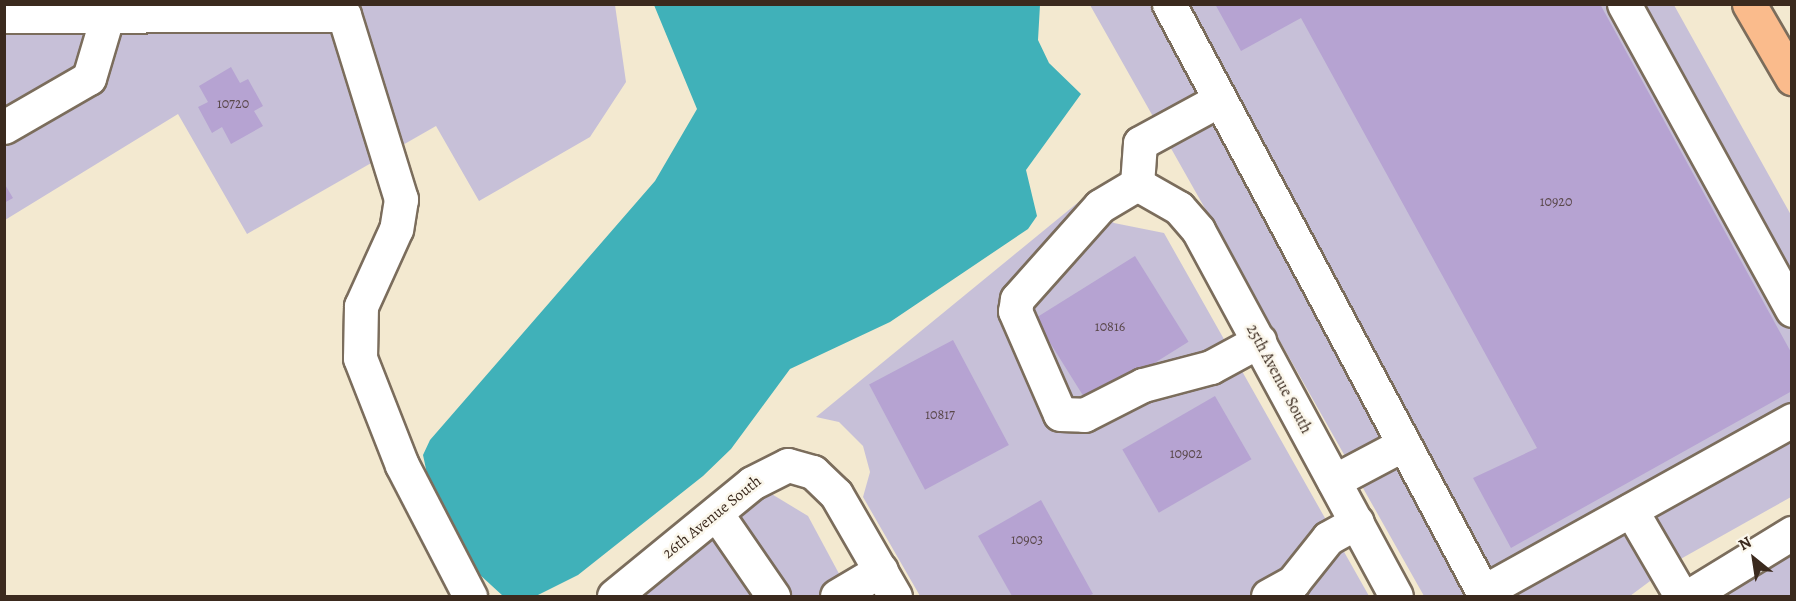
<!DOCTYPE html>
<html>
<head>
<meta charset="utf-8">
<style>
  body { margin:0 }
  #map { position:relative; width:1796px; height:601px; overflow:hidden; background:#f3e9d0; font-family:Alegreya,serif }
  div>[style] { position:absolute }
  .industrial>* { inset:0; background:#c7c0d8 }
  .water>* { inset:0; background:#40b1b9 }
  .building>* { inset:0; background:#b6a3d2; transform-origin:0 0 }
  .roads { filter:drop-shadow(2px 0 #7b6d5c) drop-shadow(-2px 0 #7b6d5c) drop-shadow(0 2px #7b6d5c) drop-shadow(0 -2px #7b6d5c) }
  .minor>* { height:33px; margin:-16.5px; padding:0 16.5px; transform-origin:16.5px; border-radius:16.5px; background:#fff }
  .major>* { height:33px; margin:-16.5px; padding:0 16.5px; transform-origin:16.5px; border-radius:16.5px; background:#fabb8c }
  span { translate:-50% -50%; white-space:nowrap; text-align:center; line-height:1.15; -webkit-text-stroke:5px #fbf7ec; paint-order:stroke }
  .number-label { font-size:14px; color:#5a484b }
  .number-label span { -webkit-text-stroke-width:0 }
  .street-label { font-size:16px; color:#3b2a1e }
  .frame { position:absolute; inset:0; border:6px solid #3b2a1e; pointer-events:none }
  .north { position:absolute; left:1724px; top:529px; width:60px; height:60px; -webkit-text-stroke:4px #fbf7ec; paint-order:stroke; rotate:330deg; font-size:16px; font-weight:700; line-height:24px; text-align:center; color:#3b2a1e }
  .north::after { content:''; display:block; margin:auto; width:21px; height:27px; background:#3b2a1e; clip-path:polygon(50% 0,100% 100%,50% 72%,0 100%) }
</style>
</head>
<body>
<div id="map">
  <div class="industrial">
    <i style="clip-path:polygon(5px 5px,615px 5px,626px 82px,590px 137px,479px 201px,436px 126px,247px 234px,178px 114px,5px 220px)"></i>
    <i style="clip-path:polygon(1090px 5px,1674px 5px,1791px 215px,1791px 497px,1677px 561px,1630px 596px,1424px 596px)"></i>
    <i style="clip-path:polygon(1081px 200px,1114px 223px,1164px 233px,1369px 596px,920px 596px,863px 497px,870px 472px,863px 446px,839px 422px,816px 417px)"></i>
    <i style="clip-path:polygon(770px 493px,808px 516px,851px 596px,629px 596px)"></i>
    <i style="clip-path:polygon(1791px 549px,1791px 596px,1718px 596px)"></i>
  </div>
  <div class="water">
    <i style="clip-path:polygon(654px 5px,1040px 5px,1038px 40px,1049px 63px,1081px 94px,1026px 170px,1037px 216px,1028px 229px,890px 322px,790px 369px,731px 449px,703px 476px,578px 575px,536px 596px,503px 596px,479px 574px,430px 488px,423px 455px,430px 440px,655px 181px,697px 109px)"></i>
  </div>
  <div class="building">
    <i style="clip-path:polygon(1215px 4px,1600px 4px,1792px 354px,1792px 391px,1511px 548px,1473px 478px,1537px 448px,1301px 18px,1241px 51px)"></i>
    <i style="clip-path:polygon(231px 67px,240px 83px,248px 79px,263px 106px,254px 111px,263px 126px,231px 144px,222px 127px,212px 133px,198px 107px,208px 102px,199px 86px)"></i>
    <i style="clip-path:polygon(4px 183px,13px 198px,4px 203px)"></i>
    <i style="left:1135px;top:256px;width:101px;height:118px;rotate:58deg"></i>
    <i style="left:953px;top:340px;width:119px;height:95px;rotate:62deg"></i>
    <i style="left:1215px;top:396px;width:73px;height:107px;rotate:60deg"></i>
    <i style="clip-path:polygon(1041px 500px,1093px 594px,1088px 596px,1012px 596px,978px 536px)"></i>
  </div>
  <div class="roads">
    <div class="minor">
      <i style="left:1169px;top:4px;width:667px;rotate:61.9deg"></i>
      <i style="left:1483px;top:592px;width:354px;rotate:-29.1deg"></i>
      <i style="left:1624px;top:4px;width:349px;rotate:61.2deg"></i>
      <i style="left:4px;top:16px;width:340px;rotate:-0.2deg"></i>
      <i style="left:344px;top:15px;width:193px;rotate:72.8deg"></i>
      <i style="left:401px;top:199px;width:30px;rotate:99deg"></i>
      <i style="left:396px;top:229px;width:85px;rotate:114.4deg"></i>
      <i style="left:361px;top:306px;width:52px;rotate:91.1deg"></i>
      <i style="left:360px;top:358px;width:115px;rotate:68.6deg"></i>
      <i style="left:402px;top:465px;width:148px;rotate:62.6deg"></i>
      <i style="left:4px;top:127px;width:98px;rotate:-30deg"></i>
      <i style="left:89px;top:78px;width:67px;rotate:-73.5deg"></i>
      <i style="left:1137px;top:184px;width:43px;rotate:149.3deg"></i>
      <i style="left:1100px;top:206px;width:125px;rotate:131.7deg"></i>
      <i style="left:1017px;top:299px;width:12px;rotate:99deg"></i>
      <i style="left:1015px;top:311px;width:112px;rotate:66.4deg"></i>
      <i style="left:1060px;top:414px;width:24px;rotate:2deg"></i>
      <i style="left:1084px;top:415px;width:66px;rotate:-27deg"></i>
      <i style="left:1143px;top:385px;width:70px;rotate:-14.8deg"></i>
      <i style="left:1211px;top:367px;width:55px;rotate:-28.4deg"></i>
      <i style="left:1137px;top:184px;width:48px;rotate:29.7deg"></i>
      <i style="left:1179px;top:208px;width:29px;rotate:49deg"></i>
      <i style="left:1198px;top:230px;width:416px;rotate:61.6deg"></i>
      <i style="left:1137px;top:184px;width:41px;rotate:-85.8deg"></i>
      <i style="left:1140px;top:143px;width:90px;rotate:-28.6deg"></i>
      <i style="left:1334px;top:481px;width:79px;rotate:-27.9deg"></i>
      <i style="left:1631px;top:510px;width:99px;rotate:59.8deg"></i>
      <i style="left:716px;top:513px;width:101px;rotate:55.5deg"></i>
      <i style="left:614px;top:596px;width:178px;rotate:-39.3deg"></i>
      <i style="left:752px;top:483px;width:40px;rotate:-26.6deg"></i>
      <i style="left:788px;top:465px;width:26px;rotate:16deg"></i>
      <i style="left:813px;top:472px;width:32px;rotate:44deg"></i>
      <i style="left:836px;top:494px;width:118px;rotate:60deg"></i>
      <i style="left:837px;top:596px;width:51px;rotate:-30.6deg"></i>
      <i style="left:1268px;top:596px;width:29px;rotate:-29deg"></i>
      <i style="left:1293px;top:582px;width:56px;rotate:-51.5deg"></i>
      <i style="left:1328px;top:538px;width:33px;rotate:-29deg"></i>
      <i style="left:1689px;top:596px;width:121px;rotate:-31.5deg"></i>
    </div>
    <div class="major">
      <i style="left:1749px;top:4px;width:86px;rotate:59.8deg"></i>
    </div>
  </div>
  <div class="number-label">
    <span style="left:233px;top:104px">10720</span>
    <span style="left:1556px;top:202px">10920</span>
    <span style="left:1110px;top:327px">10816</span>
    <span style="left:940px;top:415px">10817</span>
    <span style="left:1186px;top:454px">10902</span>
    <span style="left:1027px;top:540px">10903</span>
  </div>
  <div class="street-label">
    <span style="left:1279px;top:379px;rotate:62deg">25th Avenue South</span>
    <span style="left:712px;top:517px;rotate:-39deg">26th Avenue South</span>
  </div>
  <div class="frame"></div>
  <div class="north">N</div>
</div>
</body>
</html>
